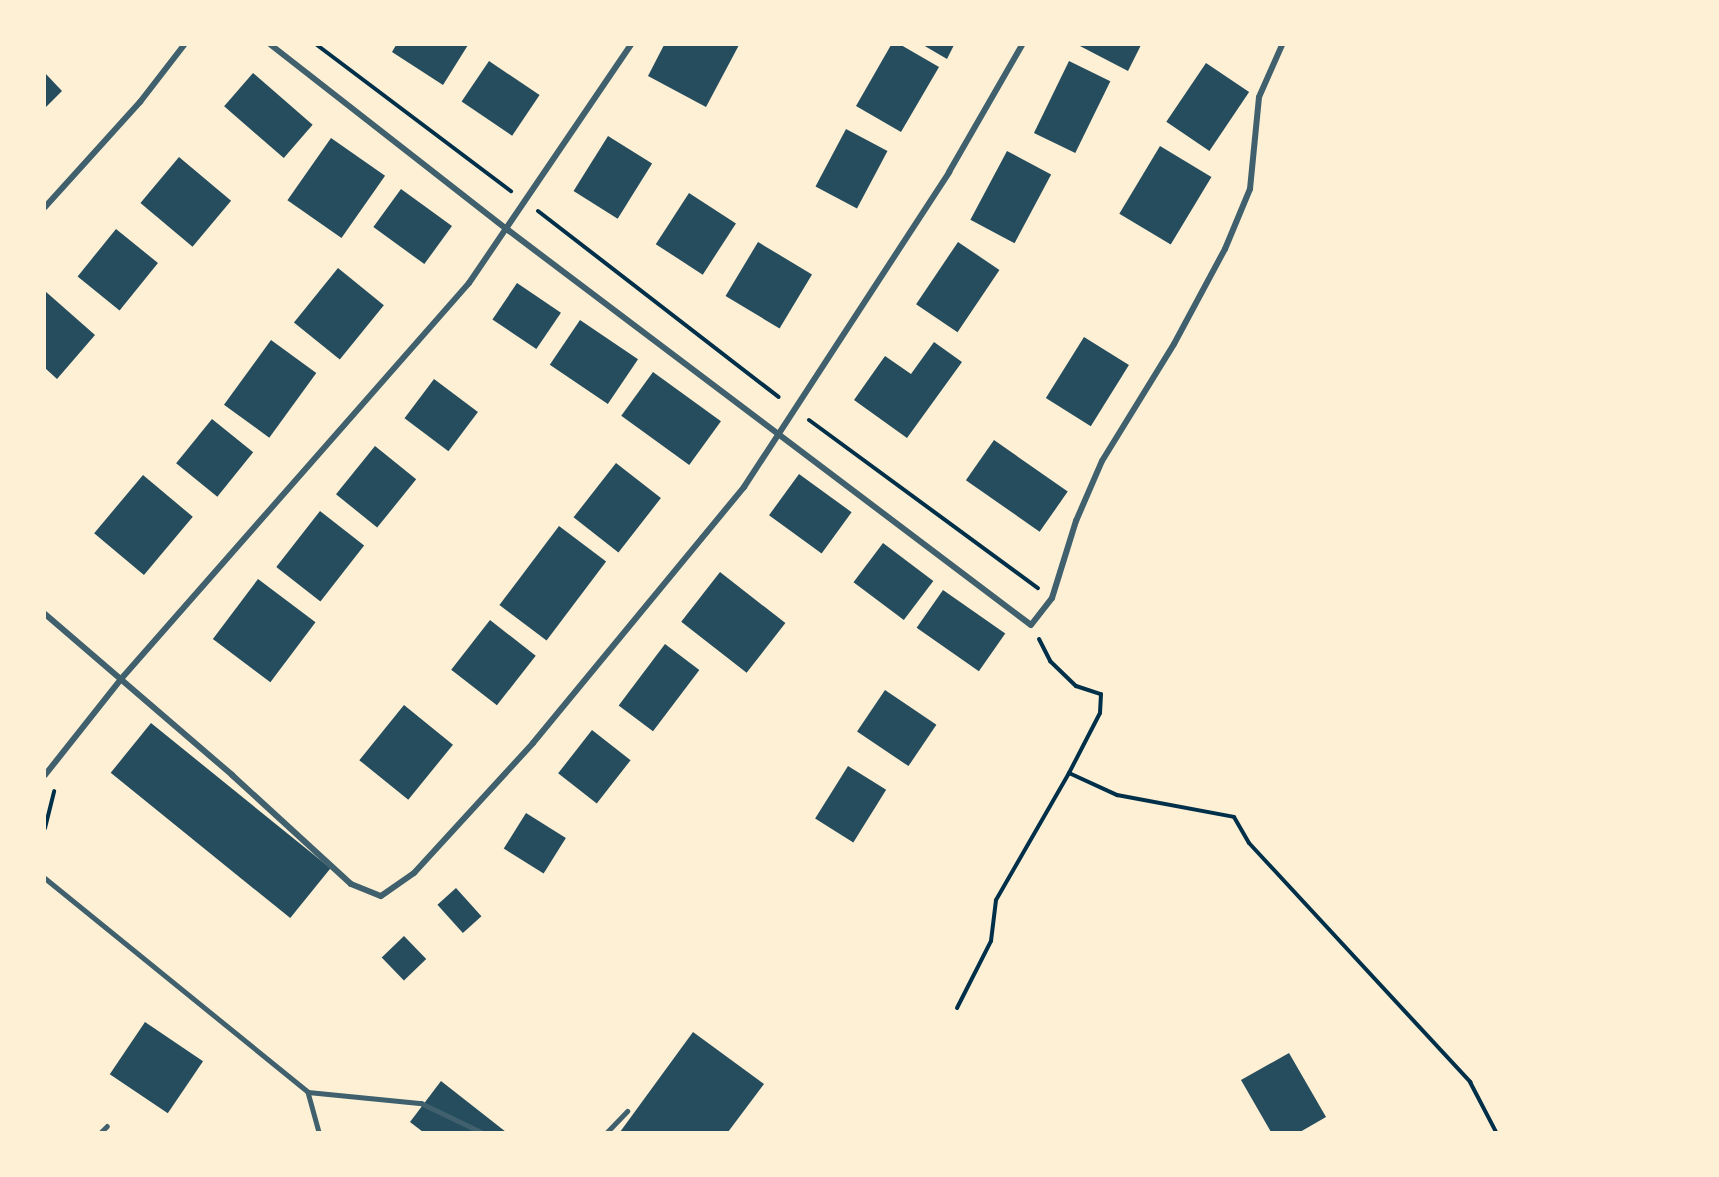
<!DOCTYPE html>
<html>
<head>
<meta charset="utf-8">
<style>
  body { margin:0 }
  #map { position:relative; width:1719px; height:1177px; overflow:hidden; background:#fdf0d5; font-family:"Work Sans",sans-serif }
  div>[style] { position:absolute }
  .building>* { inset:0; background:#264d5e; transform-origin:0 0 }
  .path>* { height:4px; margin:-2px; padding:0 2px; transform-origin:2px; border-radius:2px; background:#003049 }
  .service>* { height:4.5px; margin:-2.25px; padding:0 2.25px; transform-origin:2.25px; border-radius:2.25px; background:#3f606c }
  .minor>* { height:6px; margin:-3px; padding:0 3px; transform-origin:3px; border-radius:3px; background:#3f606c }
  span { translate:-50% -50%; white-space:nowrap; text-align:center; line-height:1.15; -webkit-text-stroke:5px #fdf0d5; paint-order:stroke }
  .frame { position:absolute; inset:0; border:46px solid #fdf0d5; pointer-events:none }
</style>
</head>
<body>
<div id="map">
  <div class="building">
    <i style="clip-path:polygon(396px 45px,468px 45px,443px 85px,392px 52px)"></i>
    <i style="clip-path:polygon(664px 45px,739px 45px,706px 107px,648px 76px)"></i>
    <i style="clip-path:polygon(891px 45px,901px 45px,939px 67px,901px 132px,856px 106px)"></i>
    <i style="clip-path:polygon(923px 45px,954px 45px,947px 59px)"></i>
    <i style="clip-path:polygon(1078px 45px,1141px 45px,1128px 71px)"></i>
    <i style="left:489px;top:61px;width:61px;height:49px;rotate:34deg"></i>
    <i style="left:1069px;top:61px;width:46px;height:80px;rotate:26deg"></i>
    <i style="left:1206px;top:63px;width:52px;height:71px;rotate:34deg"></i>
    <i style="clip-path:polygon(45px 73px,62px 91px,45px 108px)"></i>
    <i style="left:253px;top:73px;width:79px;height:44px;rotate:41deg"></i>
    <i style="left:846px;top:129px;width:47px;height:65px;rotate:28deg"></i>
    <i style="left:608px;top:136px;width:52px;height:65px;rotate:32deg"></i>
    <i style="left:331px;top:138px;width:66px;height:76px;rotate:35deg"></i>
    <i style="left:1160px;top:146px;width:60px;height:79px;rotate:31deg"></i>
    <i style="left:1007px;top:151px;width:50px;height:78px;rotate:28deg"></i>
    <i style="left:179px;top:157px;width:68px;height:60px;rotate:40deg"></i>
    <i style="left:401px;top:189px;width:63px;height:47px;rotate:36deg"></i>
    <i style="left:689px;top:193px;width:56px;height:61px;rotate:33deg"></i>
    <i style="left:116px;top:229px;width:54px;height:61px;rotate:39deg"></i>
    <i style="left:758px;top:242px;width:63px;height:63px;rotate:31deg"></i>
    <i style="left:958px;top:242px;width:50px;height:75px;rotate:34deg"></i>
    <i style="left:338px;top:268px;width:59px;height:70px;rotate:39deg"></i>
    <i style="left:517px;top:283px;width:53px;height:44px;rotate:34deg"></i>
    <i style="clip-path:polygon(45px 291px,95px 335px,57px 379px,45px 368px)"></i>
    <i style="left:580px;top:320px;width:70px;height:54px;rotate:34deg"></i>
    <i style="left:1084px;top:337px;width:53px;height:72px;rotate:32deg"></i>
    <i style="left:271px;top:340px;width:56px;height:80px;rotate:36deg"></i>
    <i style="clip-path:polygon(934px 342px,962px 362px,907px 438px,854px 400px,885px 356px,911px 374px)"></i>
    <i style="left:653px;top:372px;width:84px;height:54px;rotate:36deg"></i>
    <i style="left:434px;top:379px;width:55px;height:49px;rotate:37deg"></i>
    <i style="left:212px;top:419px;width:53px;height:57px;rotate:39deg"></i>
    <i style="left:994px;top:440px;width:90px;height:49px;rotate:35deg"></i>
    <i style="left:375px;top:446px;width:53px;height:62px;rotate:39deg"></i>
    <i style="left:616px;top:463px;width:57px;height:69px;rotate:38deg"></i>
    <i style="left:799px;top:474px;width:65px;height:51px;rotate:36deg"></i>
    <i style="left:143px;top:475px;width:65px;height:76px;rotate:40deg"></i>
    <i style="left:320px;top:511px;width:56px;height:71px;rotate:38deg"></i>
    <i style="left:559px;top:526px;width:59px;height:99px;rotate:37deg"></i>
    <i style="left:883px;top:543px;width:63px;height:49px;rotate:37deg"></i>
    <i style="left:720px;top:572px;width:83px;height:63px;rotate:38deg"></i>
    <i style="left:258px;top:579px;width:72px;height:75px;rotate:37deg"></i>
    <i style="left:943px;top:590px;width:76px;height:46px;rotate:35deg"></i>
    <i style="left:490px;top:620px;width:58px;height:63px;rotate:38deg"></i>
    <i style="left:665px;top:644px;width:43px;height:77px;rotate:37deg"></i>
    <i style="left:885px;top:690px;width:62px;height:50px;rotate:34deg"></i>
    <i style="left:404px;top:705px;width:63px;height:71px;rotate:39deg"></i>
    <i style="left:151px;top:723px;width:231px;height:64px;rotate:39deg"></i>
    <i style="left:592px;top:730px;width:49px;height:55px;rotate:38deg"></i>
    <i style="left:848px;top:766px;width:45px;height:62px;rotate:32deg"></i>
    <i style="left:526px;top:813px;width:47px;height:42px;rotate:32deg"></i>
    <i style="left:456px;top:888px;width:38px;height:25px;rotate:48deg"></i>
    <i style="left:404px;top:936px;width:32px;height:31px;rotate:46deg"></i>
    <i style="left:145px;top:1022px;width:70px;height:63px;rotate:34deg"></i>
    <i style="clip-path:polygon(693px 1032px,764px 1084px,728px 1132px,620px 1132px)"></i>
    <i style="clip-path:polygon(1289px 1053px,1326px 1117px,1300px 1132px,1271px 1132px,1241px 1080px)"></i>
    <i style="clip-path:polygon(441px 1081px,506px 1132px,423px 1132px,410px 1122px)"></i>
  </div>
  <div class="path">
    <i style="left:317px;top:45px;width:243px;rotate:37deg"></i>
    <i style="left:538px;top:211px;width:304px;rotate:37.7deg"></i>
    <i style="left:809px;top:420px;width:284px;rotate:36.3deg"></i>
    <i style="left:1039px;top:639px;width:25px;rotate:63deg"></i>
    <i style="left:1050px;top:661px;width:36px;rotate:44deg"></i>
    <i style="left:1076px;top:686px;width:26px;rotate:18deg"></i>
    <i style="left:1101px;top:694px;width:19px;rotate:93deg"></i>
    <i style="left:1100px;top:713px;width:68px;rotate:117.3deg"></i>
    <i style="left:1069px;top:773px;width:53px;rotate:24.6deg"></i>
    <i style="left:1117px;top:795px;width:119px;rotate:10.6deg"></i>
    <i style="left:1234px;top:817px;width:30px;rotate:60deg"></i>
    <i style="left:1249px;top:843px;width:326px;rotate:47.2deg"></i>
    <i style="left:1470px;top:1082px;width:56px;rotate:62.5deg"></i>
    <i style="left:45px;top:828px;width:38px;rotate:-76deg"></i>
    <i style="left:957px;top:1008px;width:75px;rotate:-63.1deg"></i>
    <i style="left:991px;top:941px;width:41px;rotate:-83deg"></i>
    <i style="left:996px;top:900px;width:146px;rotate:-60.1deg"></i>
  </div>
  <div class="service">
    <i style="left:45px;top:878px;width:339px;rotate:39.1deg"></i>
    <i style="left:308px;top:1092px;width:41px;rotate:74.6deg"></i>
    <i style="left:308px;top:1092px;width:114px;rotate:5.6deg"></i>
    <i style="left:421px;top:1103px;width:67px;rotate:25.8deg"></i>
    <i style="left:101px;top:1132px;width:8px;rotate:-45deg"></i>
    <i style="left:607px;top:1132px;width:29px;rotate:-46deg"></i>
  </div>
  <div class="minor">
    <i style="left:271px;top:45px;width:301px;rotate:38deg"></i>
    <i style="left:508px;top:230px;width:655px;rotate:37.06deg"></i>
    <i style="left:1031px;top:625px;width:34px;rotate:-52deg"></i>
    <i style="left:1052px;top:598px;width:81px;rotate:-72.7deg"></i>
    <i style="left:1076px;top:521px;width:65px;rotate:-66.6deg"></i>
    <i style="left:1102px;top:461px;width:137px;rotate:-58.4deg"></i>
    <i style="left:1174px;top:344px;width:108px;rotate:-61.8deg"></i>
    <i style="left:1225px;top:249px;width:65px;rotate:-67.4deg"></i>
    <i style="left:1250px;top:189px;width:92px;rotate:-84.4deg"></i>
    <i style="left:1259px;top:97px;width:57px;rotate:-66.1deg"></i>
    <i style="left:45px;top:207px;width:142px;rotate:-47.9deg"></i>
    <i style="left:140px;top:102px;width:72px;rotate:-52.3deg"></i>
    <i style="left:45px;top:614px;width:247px;rotate:40.7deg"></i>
    <i style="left:232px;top:775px;width:161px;rotate:42.5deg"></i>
    <i style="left:351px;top:884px;width:32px;rotate:22deg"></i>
    <i style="left:381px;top:896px;width:40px;rotate:-34.9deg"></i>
    <i style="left:414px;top:873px;width:176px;rotate:-47.5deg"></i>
    <i style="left:533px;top:743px;width:332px;rotate:-50.5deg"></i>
    <i style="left:744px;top:487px;width:376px;rotate:-56.9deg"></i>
    <i style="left:949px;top:172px;width:146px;rotate:-60.1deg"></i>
    <i style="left:45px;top:775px;width:122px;rotate:-51.6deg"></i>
    <i style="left:121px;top:679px;width:527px;rotate:-48.69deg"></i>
    <i style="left:469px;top:283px;width:288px;rotate:-55.8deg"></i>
  </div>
  <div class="frame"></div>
</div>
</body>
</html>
